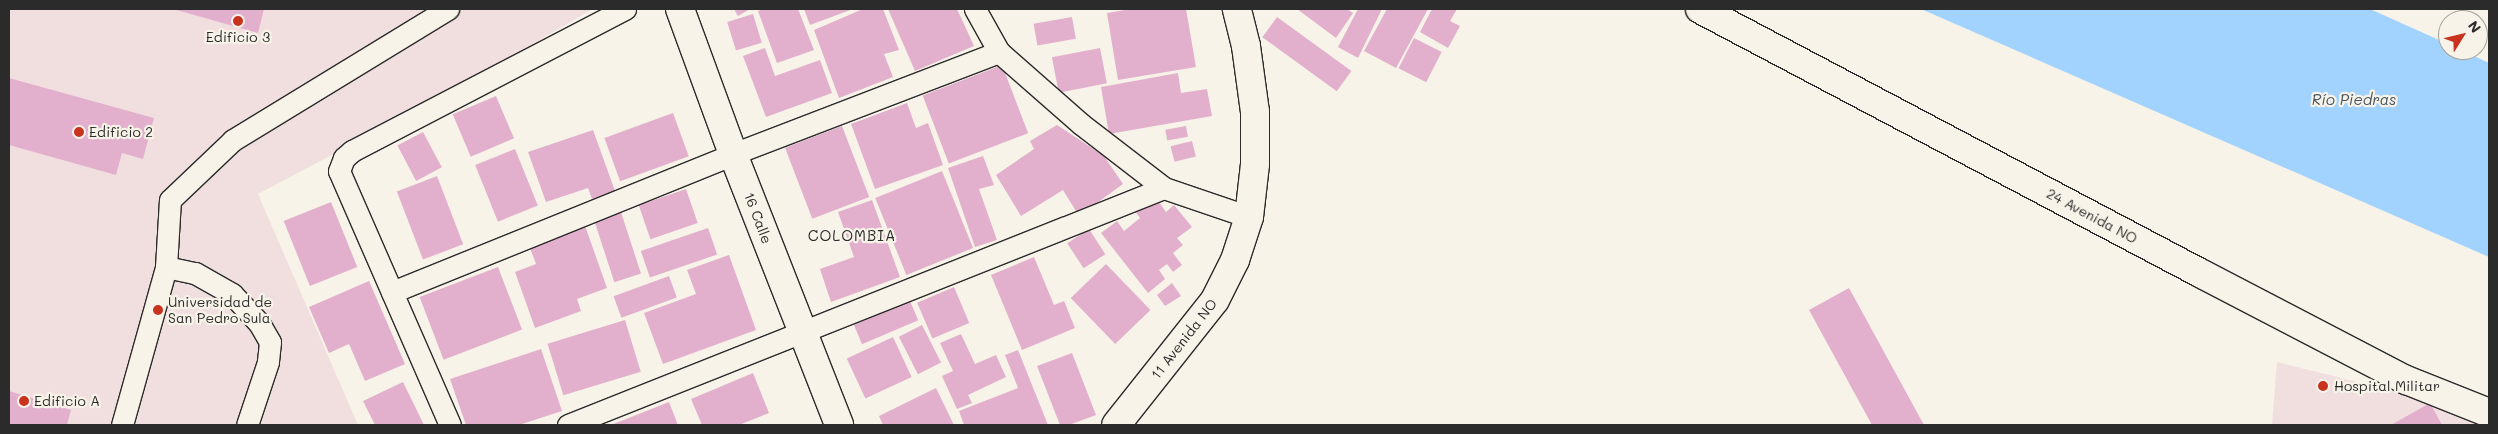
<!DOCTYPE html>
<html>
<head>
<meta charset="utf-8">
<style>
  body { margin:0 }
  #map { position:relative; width:2498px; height:434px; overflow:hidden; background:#f7f3e8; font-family:Mali,sans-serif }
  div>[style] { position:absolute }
  .built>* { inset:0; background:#f1dfe0 }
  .water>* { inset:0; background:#a2d3ff }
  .building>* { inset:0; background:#e2b0cd; transform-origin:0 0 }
  .roads { filter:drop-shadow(1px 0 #2b2b2b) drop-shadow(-1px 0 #2b2b2b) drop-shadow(0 1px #2b2b2b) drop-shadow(0 -1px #2b2b2b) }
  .lane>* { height:21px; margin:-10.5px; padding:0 10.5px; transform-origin:10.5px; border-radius:10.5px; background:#f7f3e8 }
  .street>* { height:28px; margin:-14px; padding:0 14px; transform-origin:14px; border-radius:14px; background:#f7f3e8 }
  .secondary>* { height:28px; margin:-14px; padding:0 14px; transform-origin:14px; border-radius:14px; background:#f7f3e8 }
  .dots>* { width:14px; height:14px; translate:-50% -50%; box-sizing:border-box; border:2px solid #f7f3e8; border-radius:50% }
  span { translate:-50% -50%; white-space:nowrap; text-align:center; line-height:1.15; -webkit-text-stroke:4.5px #f7f3e8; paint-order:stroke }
  .poi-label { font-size:14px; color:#2b2b2b }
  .left { translate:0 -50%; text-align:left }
  .street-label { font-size:14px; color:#2b2b2b }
  .water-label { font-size:15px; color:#495560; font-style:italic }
  .neighbourhood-label { font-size:15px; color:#2b2b2b; letter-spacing:1px }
  .frame { position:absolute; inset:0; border:10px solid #2b2b2b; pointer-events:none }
  .north { position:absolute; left:2438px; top:10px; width:50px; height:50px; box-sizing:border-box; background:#f7f3e8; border:1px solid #a5a39c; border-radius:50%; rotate:54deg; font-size:14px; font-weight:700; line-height:20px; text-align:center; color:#2b2b2b }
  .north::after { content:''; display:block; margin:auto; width:18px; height:22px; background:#c8321e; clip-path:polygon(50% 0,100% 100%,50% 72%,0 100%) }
</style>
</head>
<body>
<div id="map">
  <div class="built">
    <i style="clip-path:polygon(9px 9px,593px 9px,430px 103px,258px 194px,358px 425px,9px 425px)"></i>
    <i style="clip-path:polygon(2277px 362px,2466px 409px,2489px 425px,2272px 425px)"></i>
  </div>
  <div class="water">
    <i style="clip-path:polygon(1921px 9px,2370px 9px,2448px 44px,2448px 50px,2461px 50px,2489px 63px,2489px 257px)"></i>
  </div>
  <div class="building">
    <i style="clip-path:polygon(173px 9px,264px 9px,258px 33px)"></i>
    <i style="clip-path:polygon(734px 9px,750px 9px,738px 16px)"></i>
    <i style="clip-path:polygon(764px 9px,798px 9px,814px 50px,777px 63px,758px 11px)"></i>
    <i style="clip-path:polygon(804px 9px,853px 9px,810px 25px)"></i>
    <i style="clip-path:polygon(863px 9px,883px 9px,899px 50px,884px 54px,893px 77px,839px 98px,814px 30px)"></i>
    <i style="clip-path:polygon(888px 9px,957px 9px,974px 46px,915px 71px)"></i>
    <i style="clip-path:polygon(1131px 9px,1186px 9px,1196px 67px,1118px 80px,1107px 13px)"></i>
    <i style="clip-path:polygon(1297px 9px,1347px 9px,1353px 13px,1336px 38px)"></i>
    <i style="clip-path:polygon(1358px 9px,1382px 9px,1358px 58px,1338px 47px)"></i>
    <i style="clip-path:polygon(1387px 9px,1428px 9px,1396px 68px,1364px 51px)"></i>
    <i style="clip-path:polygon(1432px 9px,1457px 9px,1450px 21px,1460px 26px,1448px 48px,1420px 32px)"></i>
    <i style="left:753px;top:14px;width:30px;height:27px;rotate:73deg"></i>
    <i style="left:1072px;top:17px;width:22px;height:39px;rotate:80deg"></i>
    <i style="left:1277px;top:17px;width:92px;height:25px;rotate:36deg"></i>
    <i style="left:1414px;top:38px;width:31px;height:34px;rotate:27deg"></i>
    <i style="clip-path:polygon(765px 48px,775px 76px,820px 60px,832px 93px,766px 117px,743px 56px)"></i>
    <i style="left:1100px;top:48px;width:36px;height:49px;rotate:79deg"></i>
    <i style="left:1002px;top:65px;width:73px;height:85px;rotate:69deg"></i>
    <i style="clip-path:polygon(1178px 73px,1181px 93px,1207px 89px,1212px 116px,1109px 134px,1101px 87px)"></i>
    <i style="clip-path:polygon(9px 78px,154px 118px,143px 159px,122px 153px,116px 175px,9px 145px)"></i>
    <i style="left:496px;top:96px;width:46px;height:47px;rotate:67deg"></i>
    <i style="clip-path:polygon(907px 103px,916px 128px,928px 123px,943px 165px,875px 189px,851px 124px)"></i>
    <i style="left:673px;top:113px;width:46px;height:73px;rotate:70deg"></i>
    <i style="clip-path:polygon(1057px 125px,1104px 156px,1123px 184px,1079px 216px,1063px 190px,1021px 216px,996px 175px,1034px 149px,1030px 141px)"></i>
    <i style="left:842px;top:126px;width:76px;height:61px;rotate:69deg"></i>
    <i style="left:1186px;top:126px;width:11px;height:21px;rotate:80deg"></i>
    <i style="clip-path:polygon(593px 130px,615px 191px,592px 199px,588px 188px,546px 202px,528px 152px)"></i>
    <i style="left:423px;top:132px;width:40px;height:29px;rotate:62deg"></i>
    <i style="left:1192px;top:141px;width:16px;height:22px;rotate:76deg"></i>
    <i style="left:515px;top:149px;width:61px;height:43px;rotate:68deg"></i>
    <i style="clip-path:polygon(983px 156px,994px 185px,979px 189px,997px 240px,975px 247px,948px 168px)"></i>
    <i style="left:942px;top:171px;width:83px;height:72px;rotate:68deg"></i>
    <i style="left:437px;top:176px;width:73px;height:43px;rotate:69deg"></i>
    <i style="left:686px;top:189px;width:36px;height:50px;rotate:71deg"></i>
    <i style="clip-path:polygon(1154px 195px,1166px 212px,1174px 205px,1192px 227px,1177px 238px,1183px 245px,1173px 253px,1182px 265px,1173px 272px,1167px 264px,1159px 270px,1165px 279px,1148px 293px,1101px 233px,1117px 221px,1124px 231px,1140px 218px,1134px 210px)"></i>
    <i style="clip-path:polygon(872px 200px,900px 277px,831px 302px,820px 269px,854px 257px,838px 212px)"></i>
    <i style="left:331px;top:202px;width:70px;height:51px;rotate:68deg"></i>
    <i style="left:619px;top:206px;width:71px;height:28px;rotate:72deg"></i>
    <i style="clip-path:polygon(583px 220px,607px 288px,577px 299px,581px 311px,535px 328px,515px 272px,536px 264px,527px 240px)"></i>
    <i style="left:708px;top:228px;width:28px;height:71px;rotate:71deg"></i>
    <i style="left:1089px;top:229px;width:30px;height:26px;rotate:57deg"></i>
    <i style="clip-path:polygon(729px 255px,756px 330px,663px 364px,644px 313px,696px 294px,687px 270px)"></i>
    <i style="clip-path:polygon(1034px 257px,1054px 305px,1064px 301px,1075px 328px,1022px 350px,991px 275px)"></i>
    <i style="left:1106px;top:264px;width:64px;height:49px;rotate:46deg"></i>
    <i style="left:498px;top:267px;width:67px;height:84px;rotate:69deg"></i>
    <i style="left:669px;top:276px;width:23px;height:59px;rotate:70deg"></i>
    <i style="clip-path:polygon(369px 281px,405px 364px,365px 381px,349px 344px,329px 353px,309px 307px)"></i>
    <i style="clip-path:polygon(1172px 283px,1181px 296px,1165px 306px,1157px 295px)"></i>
    <i style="left:954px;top:287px;width:39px;height:40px;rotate:67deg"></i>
    <i style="clip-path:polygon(1849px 288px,1924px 425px,1872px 425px,1809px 310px)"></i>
    <i style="left:910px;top:301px;width:21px;height:61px;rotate:67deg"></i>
    <i style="left:625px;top:320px;width:54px;height:81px;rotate:73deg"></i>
    <i style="left:922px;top:325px;width:42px;height:26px;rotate:63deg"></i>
    <i style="clip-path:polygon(961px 334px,975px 364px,996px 355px,1006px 377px,968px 395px,972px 403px,957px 409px,942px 376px,953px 371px,940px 343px)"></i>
    <i style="left:893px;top:337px;width:44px;height:51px;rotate:65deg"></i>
    <i style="clip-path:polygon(541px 349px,562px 411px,519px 425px,466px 425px,450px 379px)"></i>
    <i style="clip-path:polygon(1018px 350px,1048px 425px,964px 425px,959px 411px,1018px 388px,1005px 355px)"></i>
    <i style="clip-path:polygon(1072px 353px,1096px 415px,1069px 425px,1060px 425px,1037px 366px)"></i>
    <i style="clip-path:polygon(753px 373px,769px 413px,739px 425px,702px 425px,691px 399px)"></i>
    <i style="clip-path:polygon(403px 382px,424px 425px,375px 425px,363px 401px)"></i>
    <i style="clip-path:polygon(936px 388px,954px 425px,883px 425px,879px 416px)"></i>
    <i style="clip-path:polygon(9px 391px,71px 410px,67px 425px,9px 425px)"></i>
    <i style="clip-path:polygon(669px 402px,678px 425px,611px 425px)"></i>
    <i style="clip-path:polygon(2430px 403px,2442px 425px,2391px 425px)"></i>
  </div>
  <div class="roads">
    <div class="lane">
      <i style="left:975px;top:9px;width:49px;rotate:60.8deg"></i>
      <i style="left:999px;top:52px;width:109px;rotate:41.3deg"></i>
      <i style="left:1081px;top:124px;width:105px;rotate:37.6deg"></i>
      <i style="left:1164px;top:188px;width:90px;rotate:18.8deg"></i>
      <i style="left:166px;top:267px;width:30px;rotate:12deg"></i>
      <i style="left:195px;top:273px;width:43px;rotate:29.6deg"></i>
      <i style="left:232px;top:294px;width:40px;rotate:47deg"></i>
      <i style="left:259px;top:323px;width:22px;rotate:60deg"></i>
      <i style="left:270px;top:342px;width:20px;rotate:96deg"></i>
      <i style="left:268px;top:362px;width:66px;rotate:108.4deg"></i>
      <i style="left:392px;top:292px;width:368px;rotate:-22deg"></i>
      <i style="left:733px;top:154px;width:285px;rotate:-21deg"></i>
      <i style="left:122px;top:425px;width:164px;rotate:-74.4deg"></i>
      <i style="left:166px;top:267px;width:67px;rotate:-86.6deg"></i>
      <i style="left:170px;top:200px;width:87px;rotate:-43.6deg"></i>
      <i style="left:233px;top:140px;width:252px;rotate:-31.4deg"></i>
      <i style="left:450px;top:425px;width:277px;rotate:-113.6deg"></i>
      <i style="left:339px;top:171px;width:14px;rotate:-69deg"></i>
      <i style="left:344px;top:158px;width:11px;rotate:-41deg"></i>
      <i style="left:352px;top:151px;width:308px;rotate:-27.5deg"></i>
      <i style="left:568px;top:425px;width:641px;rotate:-21.69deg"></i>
    </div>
    <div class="street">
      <i style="left:680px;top:9px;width:154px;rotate:69.9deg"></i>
      <i style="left:733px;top:154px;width:291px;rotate:68.6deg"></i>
    </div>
    <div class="secondary">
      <i style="left:1700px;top:9px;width:568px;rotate:27.83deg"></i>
      <i style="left:2202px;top:274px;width:230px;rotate:27.5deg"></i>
      <i style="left:2406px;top:380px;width:89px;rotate:21.7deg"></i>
      <i style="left:1116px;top:425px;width:159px;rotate:-51.6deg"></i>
      <i style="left:1215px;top:300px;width:45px;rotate:-63.4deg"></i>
      <i style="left:1235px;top:260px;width:45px;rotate:-72deg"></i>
      <i style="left:1249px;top:217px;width:53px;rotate:-83.5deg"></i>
      <i style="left:1255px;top:164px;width:52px;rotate:-90deg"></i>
      <i style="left:1255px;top:112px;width:67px;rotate:-97.8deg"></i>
      <i style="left:1246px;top:46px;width:38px;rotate:-104deg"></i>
    </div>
  </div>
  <div class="dots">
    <i style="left:238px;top:21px;background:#c8321e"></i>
    <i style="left:79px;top:132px;background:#c8321e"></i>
    <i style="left:158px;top:310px;background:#c8321e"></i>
    <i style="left:2323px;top:386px;background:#c8321e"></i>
    <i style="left:24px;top:401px;background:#c8321e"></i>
  </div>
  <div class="poi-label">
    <span style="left:238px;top:37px">Edificio 3</span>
    <span class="left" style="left:89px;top:132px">Edificio 2</span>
    <span class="left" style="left:168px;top:310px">Universidad de<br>San Pedro Sula</span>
    <span class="left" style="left:2334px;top:386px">Hospital Militar</span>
    <span class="left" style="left:34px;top:401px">Edificio A</span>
  </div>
  <div class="street-label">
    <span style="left:2092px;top:216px;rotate:28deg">24 Avenida NO</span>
    <span style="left:758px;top:218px;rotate:69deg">16 Calle</span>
    <span style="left:1184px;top:339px;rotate:-52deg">11 Avenida NO</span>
  </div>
  <div class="water-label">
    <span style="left:2354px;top:100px">Río Piedras</span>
  </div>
  <div class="neighbourhood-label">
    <span style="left:852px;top:236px">COLOMBIA</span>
  </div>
  <div class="frame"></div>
  <div class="north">N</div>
</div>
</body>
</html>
